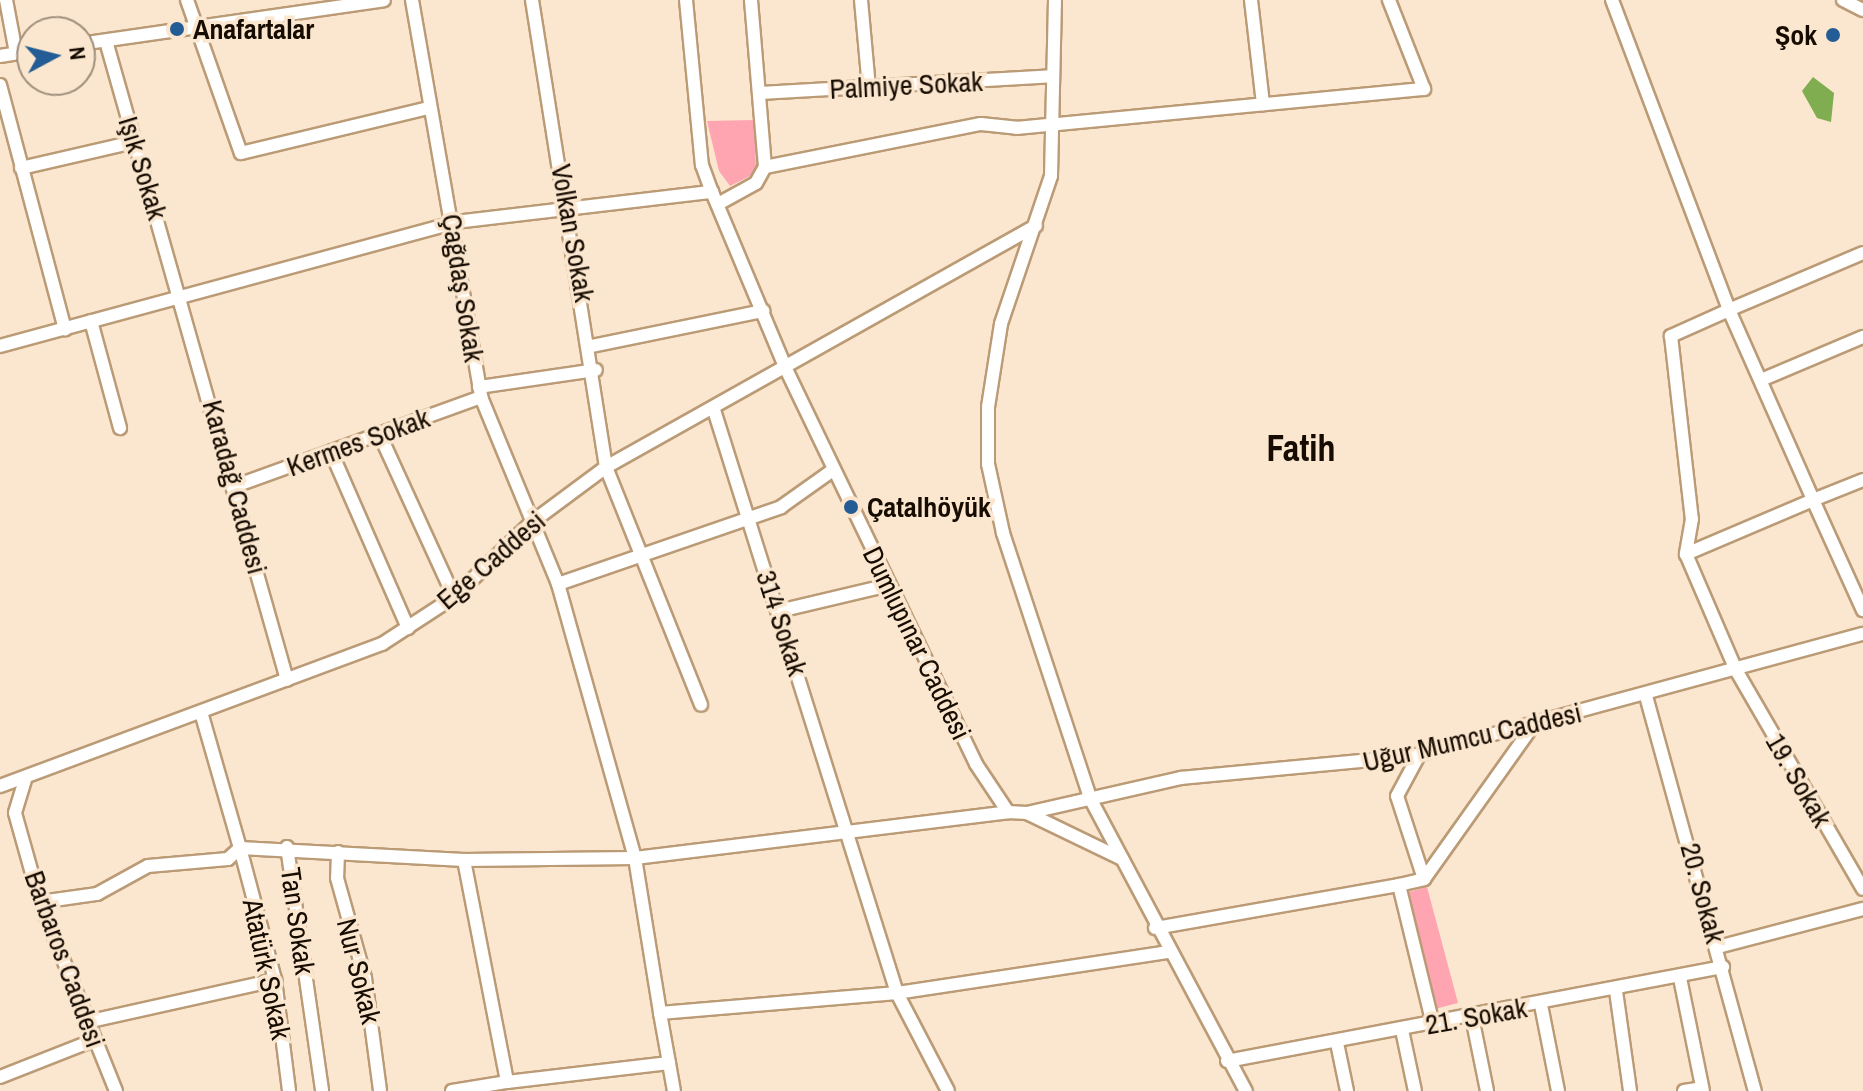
<!DOCTYPE html>
<html>
<head>
<meta charset="utf-8">
<style>
  body { margin:0 }
  #map { position:relative; width:1863px; height:1091px; overflow:hidden; background:#fbe7cf; font-family:"Archivo Narrow",sans-serif }
  div>[style] { position:absolute }
  .green>* { inset:0; background:#fea5b1; transform-origin:0 0 }
  .water>* { inset:0; background:#7fad4f }
  .roads { filter:drop-shadow(2px 0 #bb9b76) drop-shadow(-2px 0 #bb9b76) drop-shadow(0 2px #bb9b76) drop-shadow(0 -2px #bb9b76) }
  .minor>* { height:12px; margin:-6px; padding:0 6px; transform-origin:6px; border-radius:6px; background:#fff }
  .dots>* { width:22px; height:22px; translate:-50% -50%; box-sizing:border-box; border:4px solid #fbe7cf; border-radius:50% }
  span { translate:-50% -50%; white-space:nowrap; text-align:center; line-height:1.15; -webkit-text-stroke:7px #fbe7cf; paint-order:stroke }
  .poi-label { font-size:28px; color:#170c01; font-weight:700 }
  .left { translate:0 -50%; text-align:left }
  .right { translate:-100% -50%; text-align:right }
  .street-label { font-size:28px; color:#170c01 }
  .district-label { font-size:36px; color:#170c01; font-weight:700 }
  .north { position:absolute; left:16px; top:16px; width:80px; height:80px; box-sizing:border-box; background:#fbe7cf; border:2px solid #a08f7d; border-radius:50%; rotate:83deg; font-size:22px; font-weight:700; line-height:32px; text-align:center; color:#170c01 }
  .north::after { content:''; display:block; margin:auto; width:28px; height:36px; background:#245d95; clip-path:polygon(50% 0,100% 100%,50% 72%,0 100%) }
</style>
</head>
<body>
<div id="map">
  <div class="green">
    <i style="clip-path:polygon(755px 120px,756px 173px,730px 186px,719px 171px,707px 121px)"></i>
    <i style="left:1427px;top:887px;width:120px;height:24px;rotate:75deg"></i>
  </div>
  <div class="water">
    <i style="clip-path:polygon(1813px 77px,1834px 93px,1831px 122px,1817px 118px,1802px 91px)"></i>
  </div>
  <div class="roads">
    <div class="minor">
      <i style="left:6px;top:0;width:54px;rotate:79.3deg"></i>
      <i style="left:187px;top:0;width:162px;rotate:70.6deg"></i>
      <i style="left:241px;top:153px;width:192px;rotate:-13.5deg"></i>
      <i style="left:412px;top:0;width:403px;rotate:80.1deg"></i>
      <i style="left:481px;top:397px;width:202px;rotate:67.6deg"></i>
      <i style="left:558px;top:584px;width:285px;rotate:74.3deg"></i>
      <i style="left:635px;top:858px;width:157px;rotate:80.8deg"></i>
      <i style="left:532px;top:0;width:473px;rotate:81deg"></i>
      <i style="left:606px;top:467px;width:256px;rotate:68.2deg"></i>
      <i style="left:686px;top:0;width:166px;rotate:84.5deg"></i>
      <i style="left:702px;top:165px;width:29px;rotate:70deg"></i>
      <i style="left:712px;top:192px;width:192px;rotate:67.3deg"></i>
      <i style="left:786px;top:369px;width:438px;rotate:64.3deg"></i>
      <i style="left:976px;top:764px;width:58px;rotate:56.3deg"></i>
      <i style="left:1008px;top:812px;width:19px;rotate:3deg"></i>
      <i style="left:1027px;top:813px;width:106px;rotate:25.8deg"></i>
      <i style="left:861px;top:0;width:88px;rotate:84.8deg"></i>
      <i style="left:1055px;top:0;width:176px;rotate:91.3deg"></i>
      <i style="left:1051px;top:176px;width:156px;rotate:108.7deg"></i>
      <i style="left:1001px;top:324px;width:84px;rotate:98.9deg"></i>
      <i style="left:988px;top:407px;width:57px;rotate:90deg"></i>
      <i style="left:988px;top:464px;width:71px;rotate:77.7deg"></i>
      <i style="left:1003px;top:533px;width:279px;rotate:71.8deg"></i>
      <i style="left:1090px;top:798px;width:332px;rotate:62deg"></i>
      <i style="left:1251px;top:0;width:105px;rotate:83.4deg"></i>
      <i style="left:1612px;top:0;width:331px;rotate:69.3deg"></i>
      <i style="left:1729px;top:310px;width:64px;rotate:155.9deg"></i>
      <i style="left:1671px;top:336px;width:184px;rotate:83.5deg"></i>
      <i style="left:1692px;top:519px;width:36px;rotate:100deg"></i>
      <i style="left:1843px;top:0;width:22px;rotate:27deg"></i>
      <i style="left:106px;top:41px;width:664px;rotate:74.18deg"></i>
      <i style="left:80px;top:44px;width:307px;rotate:-8.2deg"></i>
      <i style="left:0;top:56px;width:32px;rotate:-9deg"></i>
      <i style="left:0;top:85px;width:253px;rotate:75.1deg"></i>
      <i style="left:760px;top:93px;width:292px;rotate:-3.3deg"></i>
      <i style="left:765px;top:167px;width:220px;rotate:-11.3deg"></i>
      <i style="left:981px;top:124px;width:36px;rotate:6deg"></i>
      <i style="left:1017px;top:128px;width:409px;rotate:-5.5deg"></i>
      <i style="left:1424px;top:89px;width:96px;rotate:-111.5deg"></i>
      <i style="left:21px;top:168px;width:116px;rotate:-13deg"></i>
      <i style="left:718px;top:204px;width:43px;rotate:-28.9deg"></i>
      <i style="left:756px;top:183px;width:18px;rotate:-61deg"></i>
      <i style="left:765px;top:167px;width:168px;rotate:-94.8deg"></i>
      <i style="left:1863px;top:253px;width:146px;rotate:157deg"></i>
      <i style="left:1729px;top:310px;width:208px;rotate:66.1deg"></i>
      <i style="left:1813px;top:500px;width:138px;rotate:157deg"></i>
      <i style="left:1686px;top:554px;width:126px;rotate:66.7deg"></i>
      <i style="left:1736px;top:670px;width:253px;rotate:59.9deg"></i>
      <i style="left:91px;top:321px;width:111px;rotate:74.8deg"></i>
      <i style="left:0;top:346px;width:472px;rotate:-15.2deg"></i>
      <i style="left:455px;top:222px;width:259px;rotate:-6.7deg"></i>
      <i style="left:592px;top:346px;width:175px;rotate:-11.6deg"></i>
      <i style="left:1761px;top:380px;width:111px;rotate:-22.9deg"></i>
      <i style="left:479px;top:387px;width:118px;rotate:-8.3deg"></i>
      <i style="left:714px;top:410px;width:611px;rotate:72.57deg"></i>
      <i style="left:897px;top:993px;width:110px;rotate:62.5deg"></i>
      <i style="left:379px;top:433px;width:180px;rotate:65.4deg"></i>
      <i style="left:332px;top:454px;width:190px;rotate:66.4deg"></i>
      <i style="left:1863px;top:480px;width:54px;rotate:158.2deg"></i>
      <i style="left:1813px;top:500px;width:121px;rotate:65.6deg"></i>
      <i style="left:235px;top:486px;width:262px;rotate:-19.9deg"></i>
      <i style="left:558px;top:584px;width:236px;rotate:-19deg"></i>
      <i style="left:781px;top:507px;width:64px;rotate:-35.4deg"></i>
      <i style="left:779px;top:611px;width:113px;rotate:-13.3deg"></i>
      <i style="left:1646px;top:696px;width:410px;rotate:74.6deg"></i>
      <i style="left:201px;top:712px;width:141px;rotate:74deg"></i>
      <i style="left:240px;top:848px;width:224px;rotate:3.1deg"></i>
      <i style="left:464px;top:860px;width:171px;rotate:-0.7deg"></i>
      <i style="left:635px;top:858px;width:376px;rotate:-7deg"></i>
      <i style="left:25px;top:780px;width:34px;rotate:107deg"></i>
      <i style="left:15px;top:813px;width:92px;rotate:74.3deg"></i>
      <i style="left:40px;top:902px;width:204px;rotate:68.1deg"></i>
      <i style="left:0;top:786px;width:408px;rotate:-20.4deg"></i>
      <i style="left:382px;top:644px;width:86px;rotate:-33.1deg"></i>
      <i style="left:454px;top:597px;width:108px;rotate:-43.9deg"></i>
      <i style="left:532px;top:522px;width:92px;rotate:-36.6deg"></i>
      <i style="left:606px;top:467px;width:493px;rotate:-29.3deg"></i>
      <i style="left:1027px;top:813px;width:158px;rotate:-12.8deg"></i>
      <i style="left:1181px;top:778px;width:233px;rotate:-5.4deg"></i>
      <i style="left:1413px;top:756px;width:466px;rotate:-15.2deg"></i>
      <i style="left:287px;top:847px;width:246px;rotate:81.8deg"></i>
      <i style="left:338px;top:852px;width:26px;rotate:92deg"></i>
      <i style="left:337px;top:878px;width:104px;rotate:74.4deg"></i>
      <i style="left:365px;top:978px;width:114px;rotate:82.4deg"></i>
      <i style="left:464px;top:860px;width:226px;rotate:79deg"></i>
      <i style="left:507px;top:1082px;width:163px;rotate:-6.7deg"></i>
      <i style="left:669px;top:1063px;width:28px;rotate:80deg"></i>
      <i style="left:1424px;top:879px;width:190px;rotate:-54.6deg"></i>
      <i style="left:1399px;top:885px;width:26px;rotate:-13deg"></i>
      <i style="left:1424px;top:879px;width:87px;rotate:-108deg"></i>
      <i style="left:1397px;top:796px;width:47px;rotate:-61.8deg"></i>
      <i style="left:40px;top:902px;width:58px;rotate:-8deg"></i>
      <i style="left:97px;top:894px;width:58px;rotate:-28.8deg"></i>
      <i style="left:148px;top:866px;width:80px;rotate:-5deg"></i>
      <i style="left:228px;top:859px;width:16px;rotate:-43deg"></i>
      <i style="left:240px;top:848px;width:137px;rotate:75.1deg"></i>
      <i style="left:275px;top:980px;width:112px;rotate:82.8deg"></i>
      <i style="left:1155px;top:928px;width:248px;rotate:-10deg"></i>
      <i style="left:1399px;top:885px;width:143px;rotate:76.3deg"></i>
      <i style="left:1718px;top:947px;width:150px;rotate:-14.7deg"></i>
      <i style="left:1680px;top:978px;width:115px;rotate:78.5deg"></i>
      <i style="left:1616px;top:991px;width:101px;rotate:82deg"></i>
      <i style="left:1541px;top:1005px;width:88px;rotate:78.8deg"></i>
      <i style="left:1472px;top:1017px;width:76px;rotate:78.5deg"></i>
      <i style="left:86px;top:1022px;width:194px;rotate:-12.5deg"></i>
      <i style="left:1402px;top:1030px;width:62px;rotate:78deg"></i>
      <i style="left:1337px;top:1043px;width:49px;rotate:78.2deg"></i>
      <i style="left:1227px;top:1061px;width:505px;rotate:-10.73deg"></i>
      <i style="left:669px;top:1063px;width:51px;rotate:-100.2deg"></i>
      <i style="left:660px;top:1013px;width:238px;rotate:-4.8deg"></i>
      <i style="left:897px;top:993px;width:274px;rotate:-8.6deg"></i>
      <i style="left:0;top:1077px;width:101px;rotate:-21.5deg"></i>
      <i style="left:452px;top:1091px;width:56px;rotate:-9.3deg"></i>
      <i style="left:1684px;top:1091px;width:18px;rotate:-9deg"></i>
    </div>
  </div>
  <div class="dots">
    <i style="left:177px;top:29px;background:#245d95"></i>
    <i style="left:1833px;top:35px;background:#245d95"></i>
    <i style="left:851px;top:507px;background:#245d95"></i>
  </div>
  <div class="poi-label">
    <span class="left" style="left:193px;top:29px">Anafartalar</span>
    <span class="right" style="left:1817px;top:35px">Şok</span>
    <span class="left" style="left:867px;top:507px">Çatalhöyük</span>
  </div>
  <div class="street-label">
    <span style="left:906px;top:85px;rotate:-3deg">Palmiye Sokak</span>
    <span style="left:143px;top:168px;rotate:73deg">Işık Sokak</span>
    <span style="left:573px;top:233px;rotate:80deg">Volkan Sokak</span>
    <span style="left:463px;top:288px;rotate:81deg">Çağdaş Sokak</span>
    <span style="left:358px;top:442px;rotate:-20deg">Kermes Sokak</span>
    <span style="left:235px;top:487px;rotate:75deg">Karadağ Caddesi</span>
    <span style="left:491px;top:560px;rotate:-41deg">Ege Caddesi</span>
    <span style="left:782px;top:623px;rotate:72deg">314 Sokak</span>
    <span style="left:917px;top:643px;rotate:64deg">Dumlupınar Caddesi</span>
    <span style="left:1472px;top:737px;rotate:-13deg">Uğur Mumcu Caddesi</span>
    <span style="left:1799px;top:780px;rotate:60deg">19. Sokak</span>
    <span style="left:1703px;top:893px;rotate:75deg">20. Sokak</span>
    <span style="left:298px;top:921px;rotate:82deg">Tan Sokak</span>
    <span style="left:65px;top:959px;rotate:70deg">Barbaros Caddesi</span>
    <span style="left:267px;top:969px;rotate:78deg">Atatürk Sokak</span>
    <span style="left:359px;top:971px;rotate:76deg">Nur Sokak</span>
    <span style="left:1476px;top:1016px;rotate:-10deg">21. Sokak</span>
  </div>
  <div class="district-label">
    <span style="left:1301px;top:449px">Fatih</span>
  </div>
  <div class="north">N</div>
</div>
</body>
</html>
